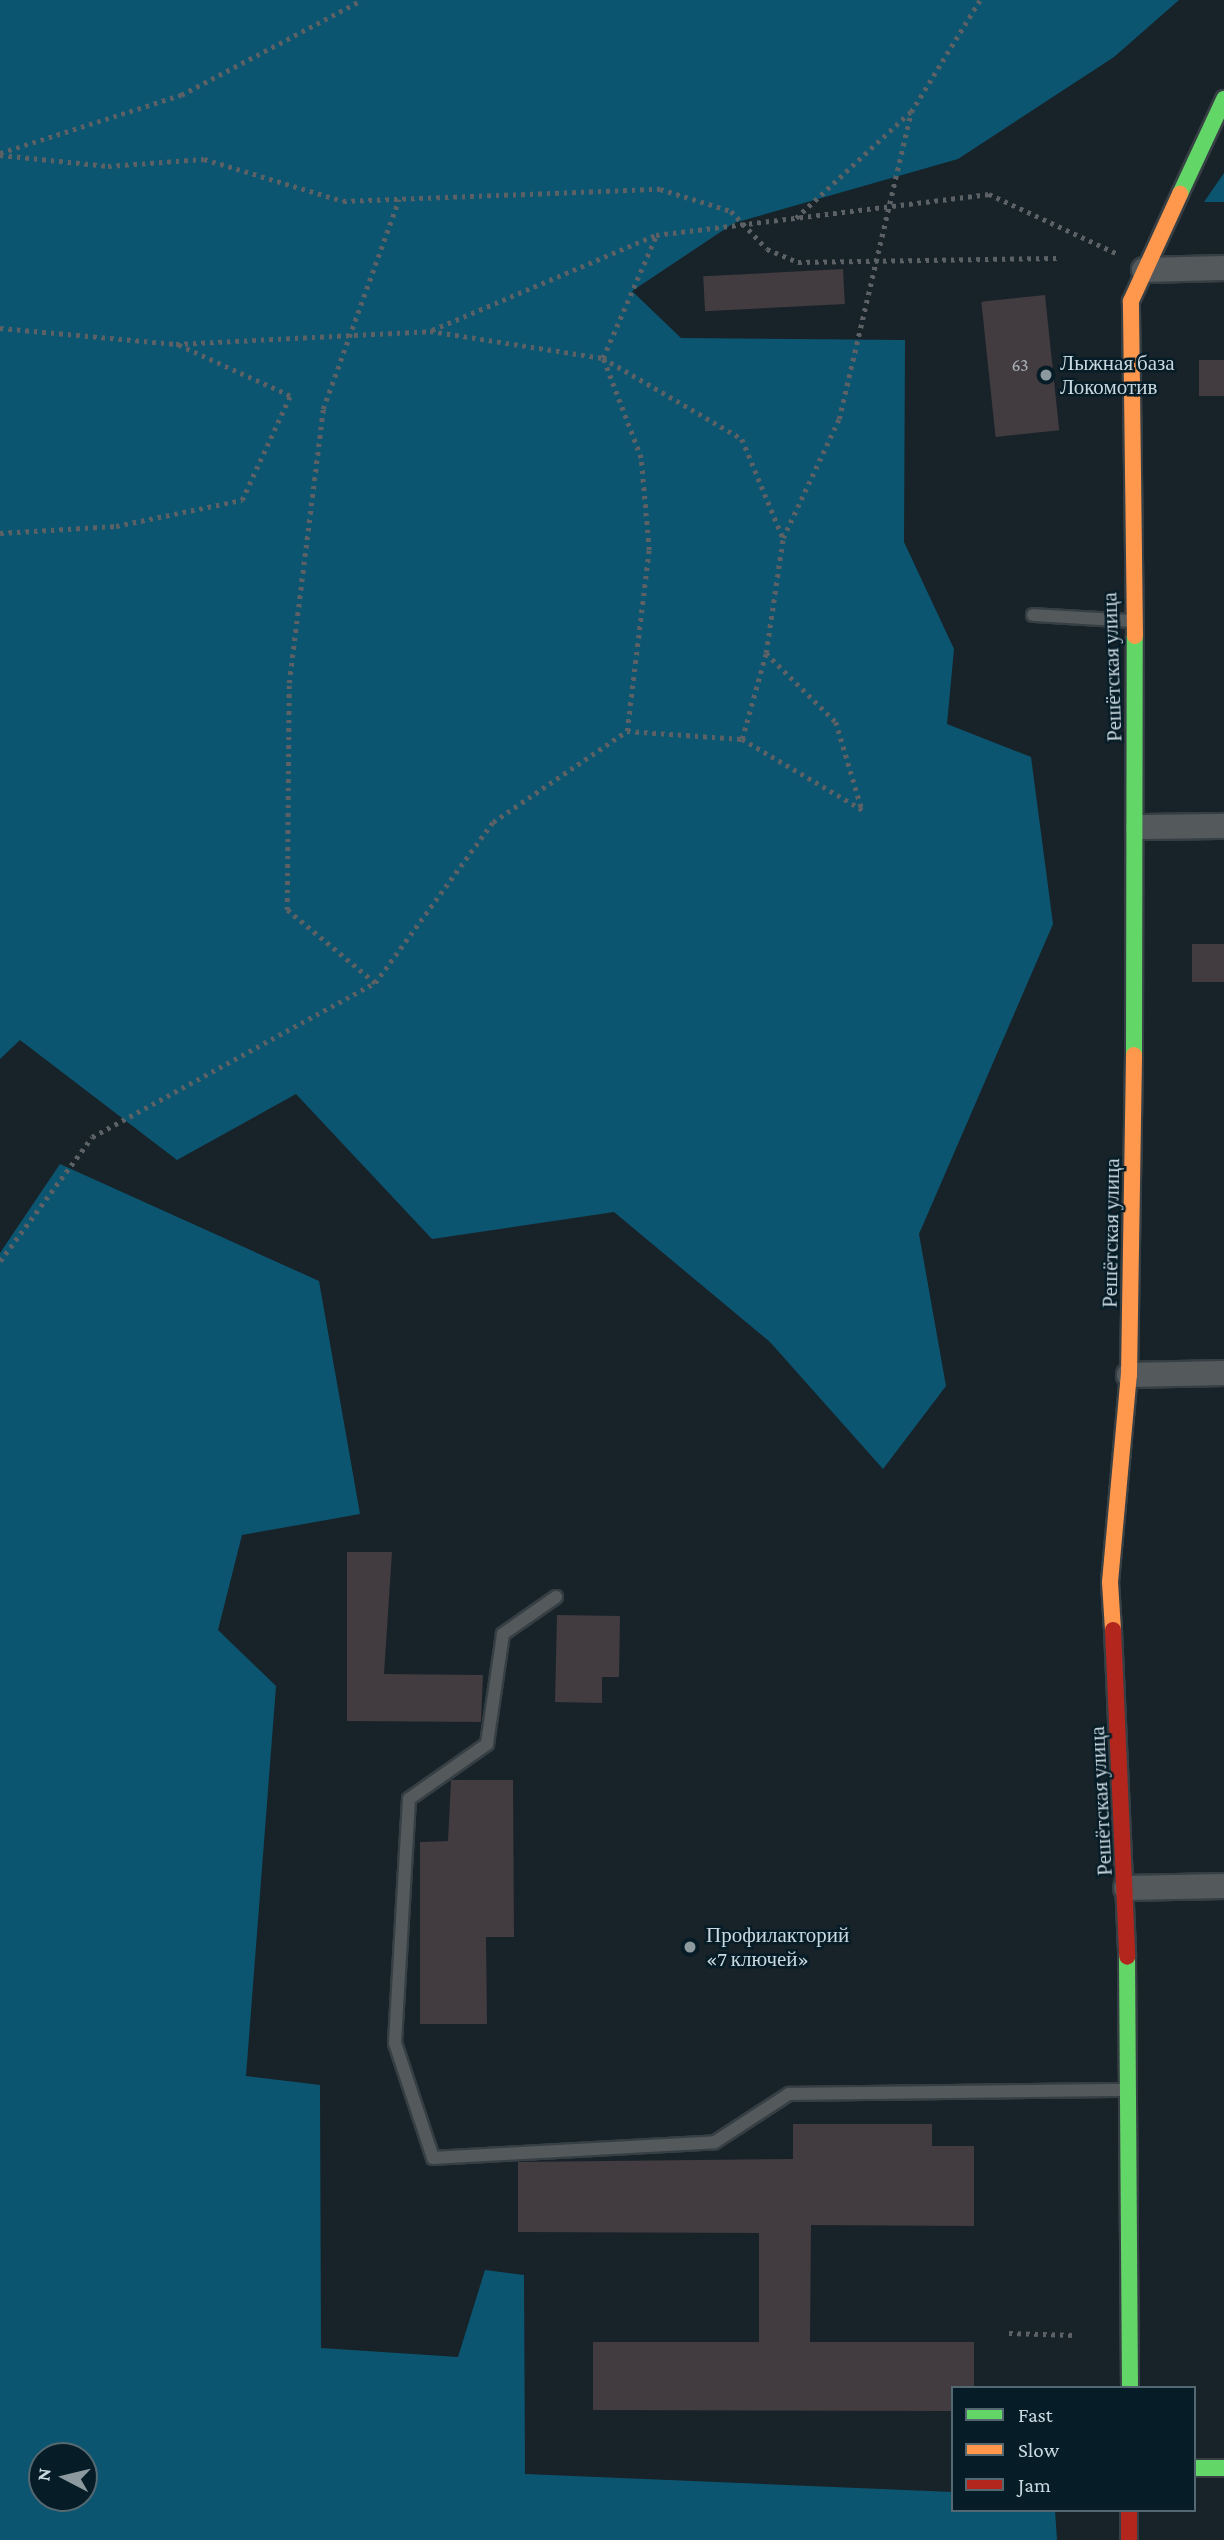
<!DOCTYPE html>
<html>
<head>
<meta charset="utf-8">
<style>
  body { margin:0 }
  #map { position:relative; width:1224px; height:2540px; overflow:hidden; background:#182329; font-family:"Crimson Pro",serif }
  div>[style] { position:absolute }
  .forest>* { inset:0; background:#0c5570 }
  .building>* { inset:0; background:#423b40; transform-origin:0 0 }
  .path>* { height:4.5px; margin-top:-2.25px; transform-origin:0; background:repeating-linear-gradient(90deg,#5b6164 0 3.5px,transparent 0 8.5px) }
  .roads { filter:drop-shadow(2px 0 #363f44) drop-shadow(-2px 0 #363f44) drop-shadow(0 2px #363f44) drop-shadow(0 -2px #363f44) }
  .lane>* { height:12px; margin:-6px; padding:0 6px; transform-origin:6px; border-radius:6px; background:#54595c }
  .street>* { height:24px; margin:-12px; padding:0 12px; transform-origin:12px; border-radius:12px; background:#54595c }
  .fast>* { height:16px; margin:-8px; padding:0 8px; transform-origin:8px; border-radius:8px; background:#63d668 }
  .slow>* { height:16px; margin:-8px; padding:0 8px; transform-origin:8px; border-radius:8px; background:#ff974d }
  .jam>* { height:16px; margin:-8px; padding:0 8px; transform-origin:8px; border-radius:8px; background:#b3261e }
  .dots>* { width:19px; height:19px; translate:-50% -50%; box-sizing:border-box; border:4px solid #061d27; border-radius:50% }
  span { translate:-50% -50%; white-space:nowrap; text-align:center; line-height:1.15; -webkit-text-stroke:5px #061d27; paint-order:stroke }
  .number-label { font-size:18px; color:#a8b1b7 }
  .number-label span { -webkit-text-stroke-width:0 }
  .poi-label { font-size:21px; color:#cad8df }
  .left { translate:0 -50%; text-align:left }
  .street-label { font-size:21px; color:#cad8df }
  .legend { position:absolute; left:951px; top:2386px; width:245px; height:126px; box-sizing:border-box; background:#061d27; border:2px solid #546871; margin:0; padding:9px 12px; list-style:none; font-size:21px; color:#cad8df }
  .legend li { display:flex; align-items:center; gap:14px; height:35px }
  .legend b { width:35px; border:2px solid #546871 }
  .north { position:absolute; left:28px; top:2442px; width:70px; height:70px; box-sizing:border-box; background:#061d27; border:2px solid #546871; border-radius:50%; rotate:277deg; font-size:19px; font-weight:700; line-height:28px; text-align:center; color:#cad8df }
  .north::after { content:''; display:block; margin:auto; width:24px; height:32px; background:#8c999f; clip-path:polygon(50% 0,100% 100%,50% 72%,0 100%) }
</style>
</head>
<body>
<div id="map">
  <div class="forest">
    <i style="clip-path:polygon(0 0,1179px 0,1114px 57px,958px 159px,734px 223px,632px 291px,681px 338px,905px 340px,904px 542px,954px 649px,947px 724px,1031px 757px,1053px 924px,919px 1234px,946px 1386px,883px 1469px,770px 1342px,614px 1212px,432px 1239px,296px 1094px,177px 1160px,20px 1040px,0 1059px)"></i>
    <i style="clip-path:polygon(1224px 173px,1224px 202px,1204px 202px)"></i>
    <i style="clip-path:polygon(evenodd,60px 1164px,319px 1281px,360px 1514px,242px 1535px,218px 1630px,276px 1686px,246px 2076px,320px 2085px,321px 2348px,458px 2357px,485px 2270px,524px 2275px,525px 2474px,953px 2492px,953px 2510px,1055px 2510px,1057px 2540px,0 2540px,0 1253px,60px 1164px,84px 2456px,84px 2498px,42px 2498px,42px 2456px,84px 2456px)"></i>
  </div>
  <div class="building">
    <i style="left:843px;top:269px;width:35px;height:140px;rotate:87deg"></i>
    <i style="left:1045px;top:295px;width:136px;height:64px;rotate:84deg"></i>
    <i style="left:1199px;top:360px;width:25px;height:36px"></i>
    <i style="left:1192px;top:944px;width:32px;height:38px"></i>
    <i style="clip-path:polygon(347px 1552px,392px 1552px,384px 1674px,483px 1675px,481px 1722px,347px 1721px)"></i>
    <i style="clip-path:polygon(557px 1615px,620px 1616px,619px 1677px,602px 1677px,602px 1703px,555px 1702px)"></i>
    <i style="clip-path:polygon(451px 1780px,513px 1780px,514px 1937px,486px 1937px,487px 2024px,420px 2024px,420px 1842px,448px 1841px)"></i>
    <i style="clip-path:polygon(793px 2124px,932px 2124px,932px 2146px,974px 2146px,974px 2226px,811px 2225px,810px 2342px,974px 2342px,974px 2388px,953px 2388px,953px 2411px,593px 2410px,593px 2342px,759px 2342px,759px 2233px,518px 2232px,518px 2162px,793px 2159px)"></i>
  </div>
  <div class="path">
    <i style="left:0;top:153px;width:190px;rotate:-17.8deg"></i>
    <i style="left:181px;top:95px;width:204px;rotate:-27.7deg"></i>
    <i style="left:0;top:155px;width:109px;rotate:5.8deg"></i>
    <i style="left:108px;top:166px;width:96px;rotate:-4.2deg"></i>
    <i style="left:204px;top:159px;width:145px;rotate:16.8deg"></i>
    <i style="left:343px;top:201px;width:317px;rotate:-2.2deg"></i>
    <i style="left:660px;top:189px;width:74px;rotate:17.2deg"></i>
    <i style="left:731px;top:211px;width:52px;rotate:46.5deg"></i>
    <i style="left:767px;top:249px;width:34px;rotate:23deg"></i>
    <i style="left:798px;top:262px;width:261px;rotate:-0.9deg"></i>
    <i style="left:796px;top:218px;width:156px;rotate:-42.9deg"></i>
    <i style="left:0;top:328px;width:177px;rotate:5.2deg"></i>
    <i style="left:176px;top:344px;width:254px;rotate:-2.9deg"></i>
    <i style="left:430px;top:331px;width:175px;rotate:8.9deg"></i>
    <i style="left:603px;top:358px;width:161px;rotate:30.2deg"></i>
    <i style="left:742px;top:439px;width:107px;rotate:67.5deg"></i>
    <i style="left:432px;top:330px;width:243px;rotate:-23deg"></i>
    <i style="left:656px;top:235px;width:336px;rotate:-7deg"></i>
    <i style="left:989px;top:194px;width:140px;rotate:24.9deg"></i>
    <i style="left:0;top:533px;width:116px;rotate:-3.5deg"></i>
    <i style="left:116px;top:526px;width:129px;rotate:-11.7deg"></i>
    <i style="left:242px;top:500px;width:115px;rotate:-65.2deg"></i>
    <i style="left:290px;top:396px;width:123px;rotate:-155.5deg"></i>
    <i style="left:766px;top:653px;width:98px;rotate:44.6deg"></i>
    <i style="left:836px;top:722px;width:92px;rotate:73.5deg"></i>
    <i style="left:627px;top:731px;width:182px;rotate:-83.1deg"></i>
    <i style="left:649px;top:550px;width:92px;rotate:-95deg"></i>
    <i style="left:641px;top:458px;width:107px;rotate:-110.8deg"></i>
    <i style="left:603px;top:358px;width:133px;rotate:-66.5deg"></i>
    <i style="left:742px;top:739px;width:89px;rotate:-74.4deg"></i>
    <i style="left:766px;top:653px;width:116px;rotate:-81.6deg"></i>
    <i style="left:783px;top:538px;width:132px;rotate:-64.8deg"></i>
    <i style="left:839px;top:419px;width:315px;rotate:-76.8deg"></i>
    <i style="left:911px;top:112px;width:132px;rotate:-58.4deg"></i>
    <i style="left:375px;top:983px;width:114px;rotate:-140.3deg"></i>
    <i style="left:287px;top:910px;width:227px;rotate:-89.5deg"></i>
    <i style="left:289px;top:683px;width:276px;rotate:-82.9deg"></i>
    <i style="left:323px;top:409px;width:223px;rotate:-70.1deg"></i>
    <i style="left:0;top:1261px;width:154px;rotate:-53.4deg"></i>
    <i style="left:92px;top:1137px;width:322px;rotate:-28.6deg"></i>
    <i style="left:375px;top:983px;width:200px;rotate:-53.8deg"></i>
    <i style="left:493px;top:822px;width:162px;rotate:-34.2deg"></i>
    <i style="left:627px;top:731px;width:115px;rotate:4deg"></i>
    <i style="left:742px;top:739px;width:140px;rotate:30.4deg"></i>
    <i style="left:1009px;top:2333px;width:66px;rotate:1.7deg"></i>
  </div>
  <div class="roads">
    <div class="lane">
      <i style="left:1033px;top:615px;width:98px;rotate:3.5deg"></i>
      <i style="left:556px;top:1597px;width:65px;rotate:145.1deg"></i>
      <i style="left:503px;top:1634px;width:111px;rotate:98.3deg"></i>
      <i style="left:487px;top:1744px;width:95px;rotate:144.8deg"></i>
      <i style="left:409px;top:1799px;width:244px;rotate:93.3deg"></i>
      <i style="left:395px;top:2043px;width:121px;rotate:71.7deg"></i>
      <i style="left:433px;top:2158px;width:282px;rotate:-3.2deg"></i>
      <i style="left:715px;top:2142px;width:88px;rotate:-33deg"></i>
      <i style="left:789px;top:2094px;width:338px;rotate:-0.7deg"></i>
    </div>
    <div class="street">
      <i style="left:1144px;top:270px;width:80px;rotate:-1.4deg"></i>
      <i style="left:1138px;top:827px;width:86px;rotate:-0.7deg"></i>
      <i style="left:1129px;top:1375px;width:95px;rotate:-1.2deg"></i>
      <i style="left:1126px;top:1888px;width:98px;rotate:-1.2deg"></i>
    </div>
    <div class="fast">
      <i style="left:1180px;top:194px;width:105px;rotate:-65.1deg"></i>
      <i style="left:1134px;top:1055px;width:419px;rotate:-89.9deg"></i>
      <i style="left:1127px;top:1957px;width:431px;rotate:89.6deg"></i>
      <i style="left:1194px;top:2468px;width:30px"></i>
    </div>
    <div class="slow">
      <i style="left:1135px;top:636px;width:335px;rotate:-90.7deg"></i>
      <i style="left:1131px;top:301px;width:118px;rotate:-65.4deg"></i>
      <i style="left:1113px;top:1630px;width:48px;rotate:-93.6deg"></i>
      <i style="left:1110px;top:1582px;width:208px;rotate:-84.8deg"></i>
      <i style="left:1129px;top:1375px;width:320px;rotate:-89.1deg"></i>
    </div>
    <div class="jam">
      <i style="left:1113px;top:1630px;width:327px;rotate:87.5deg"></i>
      <i style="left:1129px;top:2510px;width:30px;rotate:90deg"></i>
    </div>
  </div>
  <div class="dots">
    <i style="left:1046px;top:375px;background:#8c999f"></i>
    <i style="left:690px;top:1947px;background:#8c999f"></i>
  </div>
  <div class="number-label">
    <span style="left:1020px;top:365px">63</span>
  </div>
  <div class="poi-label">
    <span class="left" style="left:1060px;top:375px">Лыжная база<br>Локомотив</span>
    <span class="left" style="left:706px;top:1947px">Профилакторий<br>«7 ключей»</span>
  </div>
  <div class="street-label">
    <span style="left:1112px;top:667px;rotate:-92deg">Решётская улица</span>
    <span style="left:1111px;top:1233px;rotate:-89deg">Решётская улица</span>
    <span style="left:1101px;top:1801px;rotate:-93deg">Решётская улица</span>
  </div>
  <ul class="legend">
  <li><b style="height:9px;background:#63d668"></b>Fast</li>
  <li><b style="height:9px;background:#ff974d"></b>Slow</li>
  <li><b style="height:9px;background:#b3261e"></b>Jam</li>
  </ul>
  <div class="north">N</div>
</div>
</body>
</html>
